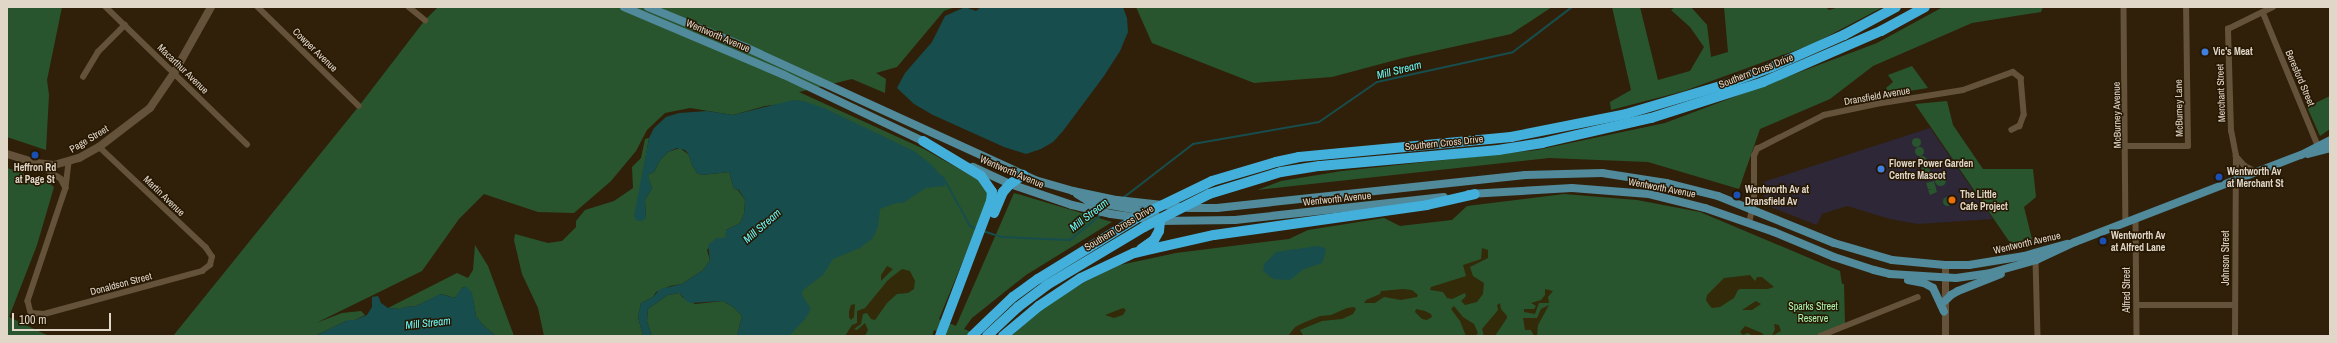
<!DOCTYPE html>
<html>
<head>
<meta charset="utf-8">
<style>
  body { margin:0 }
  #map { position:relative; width:2337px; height:343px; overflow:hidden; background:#302009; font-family:"Archivo Narrow",sans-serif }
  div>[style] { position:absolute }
  .commercial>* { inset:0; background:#2d2738 }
  .green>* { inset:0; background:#29552e }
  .round { border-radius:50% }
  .sand>* { inset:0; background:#332a09 }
  .water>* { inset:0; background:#174d4d }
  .stream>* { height:2px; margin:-1px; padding:0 1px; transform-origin:1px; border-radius:1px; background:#174d4d }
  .minor>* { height:5.5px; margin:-2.75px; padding:0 2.75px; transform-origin:2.75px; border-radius:2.75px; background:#64523a }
  .tertiary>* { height:7px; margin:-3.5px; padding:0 3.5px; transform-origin:3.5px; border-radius:3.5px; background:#64523a }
  .secondary>* { height:8px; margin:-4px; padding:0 4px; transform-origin:4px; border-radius:4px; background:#64523a }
  .primary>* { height:8px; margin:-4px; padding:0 4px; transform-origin:4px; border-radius:4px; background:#508a9b }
  .motorway>* { height:10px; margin:-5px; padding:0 5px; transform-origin:5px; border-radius:5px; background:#43b0dc }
  .dots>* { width:11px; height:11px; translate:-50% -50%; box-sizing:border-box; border:2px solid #261702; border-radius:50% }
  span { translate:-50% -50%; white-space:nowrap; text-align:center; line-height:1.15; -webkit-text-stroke:3px #261702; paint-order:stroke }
  .street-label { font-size:10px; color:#e1d7c9 }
  .poi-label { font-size:10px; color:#e1d7c9; font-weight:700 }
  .left { translate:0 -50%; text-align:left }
  .park-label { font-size:10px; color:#aaf6af }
  .water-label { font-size:11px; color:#6af9f9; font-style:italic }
  .frame { position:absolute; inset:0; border:8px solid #e1d7c9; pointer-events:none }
  .scale { position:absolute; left:12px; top:313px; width:99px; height:18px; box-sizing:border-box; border:2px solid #e1d7c9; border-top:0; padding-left:5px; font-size:12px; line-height:14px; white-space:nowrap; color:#e1d7c9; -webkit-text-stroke:3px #261702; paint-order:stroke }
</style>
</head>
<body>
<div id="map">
  <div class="commercial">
    <i style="clip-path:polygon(1930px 128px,1993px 219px,1918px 224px,1890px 219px,1847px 206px,1822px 214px,1817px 225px,1765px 205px,1763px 182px)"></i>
  </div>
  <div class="green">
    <i style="clip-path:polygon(7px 7px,62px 7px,47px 80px,49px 95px,46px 150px,7px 137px)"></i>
    <i style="clip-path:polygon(438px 7px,955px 7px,944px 11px,897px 67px,876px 73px,886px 79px,885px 93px,852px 79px,799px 92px,924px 149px,982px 182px,989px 194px,985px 207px,939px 319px,956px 326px,1014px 193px,1112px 222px,1026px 275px,972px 318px,964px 329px,981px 336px,949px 336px,934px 330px,932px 336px,652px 336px,647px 321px,648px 309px,668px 295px,680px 293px,682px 297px,695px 304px,723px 301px,733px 307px,742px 316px,737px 336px,923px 158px,884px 137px,803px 101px,765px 106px,733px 115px,690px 108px,665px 113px,647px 130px,636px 151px,611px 181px,574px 213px,538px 212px,484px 194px,459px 219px,422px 271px,316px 323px,342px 313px,361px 311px,365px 315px,355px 320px,346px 321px,315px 336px,173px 336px,359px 106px,425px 20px)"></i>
    <i style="clip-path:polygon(1136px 7px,1552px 7px,1511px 34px,1403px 58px,1332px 77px,1254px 83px,1152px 43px)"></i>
    <i style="clip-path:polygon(1612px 7px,1640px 7px,1658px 80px,1690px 71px,1704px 47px,1690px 27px,1671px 10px,1675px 7px,1691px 7px,1707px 25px,1711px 57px,1728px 52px,1724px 7px,1826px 7px,1829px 10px,1839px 7px,1883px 7px,1813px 44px,1684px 91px,1611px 110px,1610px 102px,1631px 90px)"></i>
    <i style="clip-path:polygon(1943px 7px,2043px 7px,2041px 12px,1972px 23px,1873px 66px,1830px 99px,1760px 129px,1739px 189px,1648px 162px,1549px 158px,1257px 190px,1281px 181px,1342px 171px,1537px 150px,1665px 123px,1877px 43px)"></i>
    <i style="clip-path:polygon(1912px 66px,1928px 88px,1890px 94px,1886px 88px,1893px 82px,1888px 75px)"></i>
    <i style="clip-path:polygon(2330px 96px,2330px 129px,2320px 136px,2307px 107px)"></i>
    <i style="clip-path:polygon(1947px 101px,1953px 125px,1983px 169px,2033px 169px,2036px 197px,2024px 207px,2033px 243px,2013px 247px,1915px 104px)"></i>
    <i class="round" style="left:1911.5px;top:137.5px;width:9px;height:9px"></i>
    <i style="clip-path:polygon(649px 138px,635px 216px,646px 218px,645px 200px,652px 188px,649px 180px,649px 174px,654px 172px,660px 160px,668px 152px,680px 148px,689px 155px,692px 165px,697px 173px,702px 175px,729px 172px,734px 189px,738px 190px,745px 200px,744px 214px,740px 223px,726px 230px,726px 238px,717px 238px,707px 250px,710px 260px,703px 270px,682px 284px,670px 286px,656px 292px,653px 297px,641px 303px,638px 317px,643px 336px,544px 336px,538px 308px,522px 274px,514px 240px,515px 234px,548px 243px,562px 241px,576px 227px,576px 221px,585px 210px,614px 201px,633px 188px,632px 167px,641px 158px,645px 139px)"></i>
    <i class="round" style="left:1914.5px;top:146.5px;width:9px;height:9px"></i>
    <i class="round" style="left:1917px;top:156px;width:10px;height:10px"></i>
    <i class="round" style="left:1920.5px;top:165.5px;width:9px;height:9px"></i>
    <i style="clip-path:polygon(7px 168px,46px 181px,54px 187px,37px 245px,9px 317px,49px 336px,7px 336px)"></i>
    <i class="round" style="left:1934.5px;top:174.5px;width:11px;height:11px"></i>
    <i style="clip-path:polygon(1934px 181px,1937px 192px,1930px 195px,1928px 190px,1932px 189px,1928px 189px,1926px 183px)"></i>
    <i style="clip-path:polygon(1564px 194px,1637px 200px,1700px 212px,1840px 271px,1842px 284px,1844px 284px,1845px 324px,1813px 336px,1011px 336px,1045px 307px,1086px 281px,1120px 265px,1176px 253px,1289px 239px,1308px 230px,1384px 218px,1400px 226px,1452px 220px,1467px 206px)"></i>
    <i class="round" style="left:1942.5px;top:196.5px;width:9px;height:9px"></i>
    <i style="clip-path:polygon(475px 245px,488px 266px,514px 336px,496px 336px,483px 325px,476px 316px,473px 299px,463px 287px,455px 298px,441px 294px,416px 306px,405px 307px,400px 309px,388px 308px,457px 273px,468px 278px,473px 270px)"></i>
  </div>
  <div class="sand">
    <i style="clip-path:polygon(1482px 248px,1488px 250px,1488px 258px,1470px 267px,1473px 276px,1484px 283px,1483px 294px,1477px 302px,1465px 305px,1461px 301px,1466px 296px,1465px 293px,1452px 299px,1447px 298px,1443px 292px,1430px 290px,1431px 287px,1466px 276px,1463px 265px,1481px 259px)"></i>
    <i style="clip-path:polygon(887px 266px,893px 269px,881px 281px,881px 275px)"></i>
    <i style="clip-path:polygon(902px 269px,910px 271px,915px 281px,914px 289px,908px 293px,897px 294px,887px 303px,875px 320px,871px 319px,867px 313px,863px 314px,861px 324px,854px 329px,857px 330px,865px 323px,868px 330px,865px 336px,845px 336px,852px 325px,857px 323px,857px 311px,865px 308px,888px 280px)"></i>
    <i style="clip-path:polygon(1750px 275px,1755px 281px,1757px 277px,1762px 277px,1774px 287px,1768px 289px,1740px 289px,1738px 290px,1734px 298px,1720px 307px,1712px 308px,1709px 305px,1706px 300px,1707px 295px,1724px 278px)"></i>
    <i style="clip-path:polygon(1403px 289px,1412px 290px,1418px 295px,1417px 297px,1401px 300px,1384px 297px,1375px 303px,1364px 303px,1366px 300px,1380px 294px,1381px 291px)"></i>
    <i style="clip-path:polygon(1545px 289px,1553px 291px,1548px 297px,1549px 303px,1539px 303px,1535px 314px,1524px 312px,1524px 309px,1534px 309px,1536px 306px,1531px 303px,1541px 300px,1545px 295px)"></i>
    <i style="clip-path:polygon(1756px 301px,1761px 304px,1752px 310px,1742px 310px)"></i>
    <i style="clip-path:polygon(1500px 303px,1501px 309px,1507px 316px,1507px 318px,1495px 336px,1484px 336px,1482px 329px,1498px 310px,1497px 305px)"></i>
    <i style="clip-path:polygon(855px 304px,854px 317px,851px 320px,849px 317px,849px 311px,851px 305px)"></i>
    <i style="clip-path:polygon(1549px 305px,1538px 325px,1537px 336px,1534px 336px,1531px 330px,1525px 330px,1523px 318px,1537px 318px,1541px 309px)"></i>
    <i style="clip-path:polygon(1454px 306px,1463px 317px,1474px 324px,1478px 333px,1475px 336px,1466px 336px,1460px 321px,1451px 309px)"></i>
    <i style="clip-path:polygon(1123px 308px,1126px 310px,1123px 315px,1114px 318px,1105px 315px)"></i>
    <i style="clip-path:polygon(1347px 308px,1354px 307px,1356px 309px,1353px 314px,1342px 319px,1322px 321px,1300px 330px,1303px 335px,1288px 336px,1295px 327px,1303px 323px,1320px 316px,1331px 315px)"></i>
    <i style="clip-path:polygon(1416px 309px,1425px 311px,1431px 314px,1432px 317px,1427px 320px,1422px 319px,1415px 312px)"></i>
    <i style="clip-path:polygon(1774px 324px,1779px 325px,1781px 331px,1772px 336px,1775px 329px)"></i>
    <i style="clip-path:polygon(1745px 326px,1762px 333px,1765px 336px,1753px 336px,1748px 333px,1743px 335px,1740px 332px)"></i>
  </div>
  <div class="water">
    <i style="clip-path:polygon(965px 7px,976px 11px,981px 7px,1123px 7px,1127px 18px,1128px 32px,1120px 51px,1104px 76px,1063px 131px,1053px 142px,1041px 149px,1026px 154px,1004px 147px,933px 115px,914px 104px,897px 88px,905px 73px,932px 42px,945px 16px)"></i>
    <i style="clip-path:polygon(793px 100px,803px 101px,824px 108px,914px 151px,932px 165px,945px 181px,945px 186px,926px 188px,903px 203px,896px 203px,880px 209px,878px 227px,873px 238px,860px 248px,833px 259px,823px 275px,803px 290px,802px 295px,811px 309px,806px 318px,789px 336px,737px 336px,742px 316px,733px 307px,723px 301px,690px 303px,685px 300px,680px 293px,668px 295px,648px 309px,647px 321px,652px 336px,643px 336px,638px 317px,641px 303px,653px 297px,660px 289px,682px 284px,703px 270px,710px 260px,708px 245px,717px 238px,725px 238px,726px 230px,740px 223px,744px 214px,745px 200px,739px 190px,734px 189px,729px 172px,702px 175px,697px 173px,692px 165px,689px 155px,685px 150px,677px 148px,668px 152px,660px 160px,654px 172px,649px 174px,649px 180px,652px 188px,645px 200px,646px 218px,642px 221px,637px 221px,634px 216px,649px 138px,654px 128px,666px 117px,679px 113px,707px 111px,733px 115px)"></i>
    <i style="clip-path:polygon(1318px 246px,1325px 248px,1326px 251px,1322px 263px,1304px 269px,1290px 280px,1273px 279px,1263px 271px,1264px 264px,1276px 252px)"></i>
    <i style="clip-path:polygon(465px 286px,472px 292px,476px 316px,483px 325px,496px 336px,315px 336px,348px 320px,355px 320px,367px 315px,372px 307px,372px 297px,378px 296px,381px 303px,388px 308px,400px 309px,405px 307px,416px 306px,440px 294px,455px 298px,460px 290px)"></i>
  </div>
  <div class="stream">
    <i style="left:939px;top:175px;width:4px;rotate:27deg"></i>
    <i style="left:943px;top:177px;width:56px;rotate:61.1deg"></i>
    <i style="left:970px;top:226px;width:8px;rotate:23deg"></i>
    <i style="left:1123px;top:198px;width:88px;rotate:-37.6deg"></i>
    <i style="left:1193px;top:144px;width:128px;rotate:-9.9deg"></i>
    <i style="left:1319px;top:122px;width:70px;rotate:-34.6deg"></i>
    <i style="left:1377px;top:82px;width:139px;rotate:-12.4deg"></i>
    <i style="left:1513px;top:52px;width:74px;rotate:-37.3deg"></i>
    <i style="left:983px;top:231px;width:19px;rotate:18deg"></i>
    <i style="left:1001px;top:237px;width:69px;rotate:2.5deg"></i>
    <i style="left:1070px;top:240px;width:41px;rotate:-39.1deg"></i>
  </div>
  <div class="minor">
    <i style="left:106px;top:7px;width:197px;rotate:44.2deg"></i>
    <i style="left:258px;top:7px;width:141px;rotate:44.4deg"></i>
    <i style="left:409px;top:7px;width:21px;rotate:39deg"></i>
    <i style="left:2124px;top:7px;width:216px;rotate:89.5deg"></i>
    <i style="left:2263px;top:12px;width:147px;rotate:67.6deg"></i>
    <i style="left:83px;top:77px;width:29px;rotate:-59deg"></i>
    <i style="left:98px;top:52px;width:38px;rotate:-45deg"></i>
    <i style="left:2126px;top:146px;width:62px"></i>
    <i style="left:2188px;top:146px;width:139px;rotate:-90.8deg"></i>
    <i style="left:2236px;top:156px;width:13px;rotate:48deg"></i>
    <i style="left:2245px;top:166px;width:13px;rotate:27deg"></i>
    <i style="left:69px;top:163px;width:25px;rotate:97deg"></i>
    <i style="left:66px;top:188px;width:119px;rotate:108.6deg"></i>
    <i style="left:28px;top:301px;width:12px;rotate:76deg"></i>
    <i style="left:31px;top:313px;width:13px;rotate:4deg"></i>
    <i style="left:44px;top:314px;width:164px;rotate:-15.2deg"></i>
    <i style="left:202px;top:271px;width:10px;rotate:-37deg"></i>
    <i style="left:210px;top:265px;width:8px;rotate:-76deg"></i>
    <i style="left:212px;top:257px;width:11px;rotate:-124deg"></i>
    <i style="left:206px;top:248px;width:147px;rotate:-136.7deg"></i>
    <i style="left:39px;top:164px;width:27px;rotate:34deg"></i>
    <i style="left:61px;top:179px;width:10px;rotate:61deg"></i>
    <i style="left:2136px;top:219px;width:117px;rotate:89.5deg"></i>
    <i style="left:1749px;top:223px;width:23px;rotate:-77deg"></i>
    <i style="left:1754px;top:201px;width:45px;rotate:-90deg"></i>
    <i style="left:1754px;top:156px;width:8px;rotate:-67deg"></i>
    <i style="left:1757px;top:149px;width:75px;rotate:-26.9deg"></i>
    <i style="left:1824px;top:115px;width:53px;rotate:-11.9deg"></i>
    <i style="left:1876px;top:104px;width:88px;rotate:-9.1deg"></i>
    <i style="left:1963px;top:90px;width:53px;rotate:-19.8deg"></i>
    <i style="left:2013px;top:72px;width:10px;rotate:37deg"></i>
    <i style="left:2021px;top:78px;width:37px;rotate:85deg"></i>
    <i style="left:2024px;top:115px;width:12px;rotate:110deg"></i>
    <i style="left:2020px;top:126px;width:9px;rotate:153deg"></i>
    <i style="left:2036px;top:260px;width:76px;rotate:88.5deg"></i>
    <i style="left:2137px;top:305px;width:98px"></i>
    <i style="left:1820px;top:336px;width:105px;rotate:-21.7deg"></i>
    <i style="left:2235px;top:336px;width:180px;rotate:-89.7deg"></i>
    <i style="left:2236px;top:156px;width:25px;rotate:-101deg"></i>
    <i style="left:2231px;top:131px;width:102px;rotate:-91.7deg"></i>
    <i style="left:2228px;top:29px;width:50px;rotate:-26.1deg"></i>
  </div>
  <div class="tertiary">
    <i style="left:1945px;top:336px;width:71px;rotate:-90deg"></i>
  </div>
  <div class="secondary">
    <i style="left:7px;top:154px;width:30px;rotate:17deg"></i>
    <i style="left:36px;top:163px;width:18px;rotate:6deg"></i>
    <i style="left:54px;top:165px;width:26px;rotate:-16deg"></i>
    <i style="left:79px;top:158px;width:23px;rotate:-29deg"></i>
    <i style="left:99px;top:147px;width:64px;rotate:-37.4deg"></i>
    <i style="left:150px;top:108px;width:42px;rotate:-55.6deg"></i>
    <i style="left:174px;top:73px;width:76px;rotate:-60.7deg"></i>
  </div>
  <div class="primary">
    <i style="left:624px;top:7px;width:174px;rotate:23deg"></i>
    <i style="left:784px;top:75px;width:158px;rotate:25.4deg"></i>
    <i style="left:648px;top:7px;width:105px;rotate:22.4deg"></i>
    <i style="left:745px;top:47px;width:319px;rotate:24.6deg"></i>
    <i style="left:1035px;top:180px;width:40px;rotate:16deg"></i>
    <i style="left:1073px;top:191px;width:45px;rotate:11.6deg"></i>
    <i style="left:1117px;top:200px;width:73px;rotate:6.3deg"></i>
    <i style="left:1190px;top:208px;width:27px"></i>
    <i style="left:1217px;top:208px;width:310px;rotate:-6.1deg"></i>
    <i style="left:1525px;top:175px;width:77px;rotate:-1.5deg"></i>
    <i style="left:1602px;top:173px;width:65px;rotate:8.9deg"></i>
    <i style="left:1666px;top:183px;width:54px;rotate:14deg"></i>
    <i style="left:1718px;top:196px;width:125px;rotate:22.1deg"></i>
    <i style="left:1834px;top:243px;width:60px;rotate:16.3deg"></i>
    <i style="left:1892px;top:260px;width:53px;rotate:5.4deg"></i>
    <i style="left:1945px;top:265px;width:24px"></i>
    <i style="left:1969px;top:265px;width:56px;rotate:-9.3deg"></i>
    <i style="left:2024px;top:256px;width:45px;rotate:-15.6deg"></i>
    <i style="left:2308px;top:154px;width:23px;rotate:-15deg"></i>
    <i style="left:973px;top:167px;width:41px;rotate:24.7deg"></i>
    <i style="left:1010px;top:184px;width:65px;rotate:18.7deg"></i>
    <i style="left:1072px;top:205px;width:40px;rotate:13deg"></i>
    <i style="left:1111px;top:214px;width:49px;rotate:8.1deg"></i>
    <i style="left:1160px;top:221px;width:75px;rotate:-0.8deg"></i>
    <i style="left:1235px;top:220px;width:210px;rotate:-6.3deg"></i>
    <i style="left:1077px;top:194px;width:13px;rotate:32deg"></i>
    <i style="left:1088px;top:201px;width:67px;rotate:10.3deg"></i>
    <i style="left:1154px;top:213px;width:10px;rotate:53deg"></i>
    <i style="left:1469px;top:194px;width:103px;rotate:-3.3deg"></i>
    <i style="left:1572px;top:188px;width:77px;rotate:4.5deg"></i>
    <i style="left:1649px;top:194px;width:58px;rotate:14deg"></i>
    <i style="left:1705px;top:208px;width:73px;rotate:19.2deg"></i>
    <i style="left:1774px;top:232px;width:65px;rotate:22.6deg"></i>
    <i style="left:1834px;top:257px;width:42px;rotate:18deg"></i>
    <i style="left:1874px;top:270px;width:16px;rotate:14deg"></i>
    <i style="left:1890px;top:274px;width:66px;rotate:3.5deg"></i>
    <i style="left:1956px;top:278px;width:34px;rotate:-8deg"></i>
    <i style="left:1990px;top:273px;width:48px;rotate:-15.8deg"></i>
    <i style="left:2036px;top:260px;width:43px;rotate:-24.8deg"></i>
    <i style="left:2075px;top:242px;width:242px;rotate:-21.1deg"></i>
    <i style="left:2301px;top:155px;width:33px;rotate:-27deg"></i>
    <i style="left:1908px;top:280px;width:16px;rotate:11deg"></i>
    <i style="left:1924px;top:283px;width:10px;rotate:29deg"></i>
    <i style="left:1933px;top:288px;width:26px;rotate:65deg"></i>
    <i style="left:1945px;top:301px;width:8px;rotate:-45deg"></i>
    <i style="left:1951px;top:295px;width:8px;rotate:-30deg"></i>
    <i style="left:1958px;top:291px;width:46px;rotate:-21.6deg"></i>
  </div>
  <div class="motorway">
    <i style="left:923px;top:141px;width:68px;rotate:31.1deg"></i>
    <i style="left:981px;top:176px;width:19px;rotate:55deg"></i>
    <i style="left:992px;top:192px;width:9px;rotate:96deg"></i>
    <i style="left:991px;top:201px;width:144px;rotate:110.7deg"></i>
    <i style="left:994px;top:213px;width:23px;rotate:-67deg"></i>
    <i style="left:1003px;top:192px;width:11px;rotate:-49deg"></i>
    <i style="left:1010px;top:184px;width:16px;rotate:-35deg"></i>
    <i style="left:1141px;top:249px;width:16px;rotate:-35deg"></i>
    <i style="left:1154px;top:240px;width:10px;rotate:-61deg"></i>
    <i style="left:1159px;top:231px;width:10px;rotate:-84deg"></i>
    <i style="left:972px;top:336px;width:57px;rotate:-43.6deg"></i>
    <i style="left:1013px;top:297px;width:31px;rotate:-36deg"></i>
    <i style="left:1038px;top:279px;width:122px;rotate:-31.6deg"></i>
    <i style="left:1142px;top:215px;width:78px;rotate:-25.9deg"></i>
    <i style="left:1212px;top:181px;width:67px;rotate:-16.5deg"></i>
    <i style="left:1276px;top:162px;width:24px;rotate:-12deg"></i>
    <i style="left:1299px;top:157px;width:213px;rotate:-5.4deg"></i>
    <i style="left:1511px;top:137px;width:117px;rotate:-11.3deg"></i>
    <i style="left:1626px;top:114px;width:102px;rotate:-16.5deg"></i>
    <i style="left:1724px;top:85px;width:51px;rotate:-20.6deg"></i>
    <i style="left:1772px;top:67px;width:79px;rotate:-24deg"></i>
    <i style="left:1844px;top:35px;width:59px;rotate:-28.3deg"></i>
    <i style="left:987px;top:336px;width:42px;rotate:-43.1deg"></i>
    <i style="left:1018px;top:307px;width:36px;rotate:-37deg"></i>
    <i style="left:1047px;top:285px;width:113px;rotate:-30.9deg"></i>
    <i style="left:1144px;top:227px;width:73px;rotate:-26.9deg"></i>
    <i style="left:1209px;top:194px;width:75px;rotate:-17deg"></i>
    <i style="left:1281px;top:172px;width:39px;rotate:-9deg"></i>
    <i style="left:1320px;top:166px;width:179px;rotate:-5.1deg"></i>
    <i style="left:1498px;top:150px;width:45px;rotate:-9deg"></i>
    <i style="left:1542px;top:143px;width:112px;rotate:-12.9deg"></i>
    <i style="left:1651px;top:118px;width:118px;rotate:-17.8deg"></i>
    <i style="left:1763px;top:82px;width:129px;rotate:-23.4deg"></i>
    <i style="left:1881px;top:31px;width:50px;rotate:-28.6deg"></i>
    <i style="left:1003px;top:336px;width:47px;rotate:-39.8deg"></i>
    <i style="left:1039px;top:306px;width:50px;rotate:-33.7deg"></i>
    <i style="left:1081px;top:278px;width:59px;rotate:-25.3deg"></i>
    <i style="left:1134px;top:253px;width:82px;rotate:-12.7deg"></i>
    <i style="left:1214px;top:235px;width:215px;rotate:-8deg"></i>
    <i style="left:1427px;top:205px;width:49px;rotate:-12.9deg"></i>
  </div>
  <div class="dots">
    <i style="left:2205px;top:52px;background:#3f7fe0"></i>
    <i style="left:35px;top:155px;background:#1a4fb4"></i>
    <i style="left:1881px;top:169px;background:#3f7fe0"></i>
    <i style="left:2219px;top:177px;background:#1a4fb4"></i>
    <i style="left:1737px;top:195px;background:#1a4fb4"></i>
    <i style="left:1952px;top:200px;background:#e8710a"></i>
    <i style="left:2103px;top:241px;background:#1a4fb4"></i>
  </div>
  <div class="street-label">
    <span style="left:718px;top:36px;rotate:23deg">Wentworth Avenue</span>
    <span style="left:315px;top:50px;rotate:44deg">Cowper Avenue</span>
    <span style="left:183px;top:69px;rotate:44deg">Macarthur Avenue</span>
    <span style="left:1756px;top:71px;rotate:-21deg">Southern Cross Drive</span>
    <span style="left:2300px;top:78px;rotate:67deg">Beresford Street</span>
    <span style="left:2221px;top:93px;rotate:-92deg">Merchant Street</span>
    <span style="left:1877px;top:96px;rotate:-10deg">Dransfield Avenue</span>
    <span style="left:2179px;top:108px;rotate:-91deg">McBurney Lane</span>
    <span style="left:2117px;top:115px;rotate:-91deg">McBurney Avenue</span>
    <span style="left:89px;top:139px;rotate:-31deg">Page Street</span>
    <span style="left:1444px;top:143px;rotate:-6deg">Southern Cross Drive</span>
    <span style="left:1012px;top:172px;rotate:23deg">Wentworth Avenue</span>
    <span style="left:1662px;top:188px;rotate:11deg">Wentworth Avenue</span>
    <span style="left:164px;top:196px;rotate:44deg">Martin Avenue</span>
    <span style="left:1337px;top:199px;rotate:-6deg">Wentworth Avenue</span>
    <span style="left:1119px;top:228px;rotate:-31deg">Southern Cross Drive</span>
    <span style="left:2027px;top:243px;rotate:-13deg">Wentworth Avenue</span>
    <span style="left:2226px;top:258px;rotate:-90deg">Johnson Street</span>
    <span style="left:121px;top:284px;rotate:-15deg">Donaldson Street</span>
    <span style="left:2127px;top:290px;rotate:-90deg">Alfred Street</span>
  </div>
  <div class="poi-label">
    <span class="left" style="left:2213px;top:52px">Vic's Meat</span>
    <span class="left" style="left:1889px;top:169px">Flower Power Garden<br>Centre Mascot</span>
    <span style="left:35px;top:173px">Heffron Rd<br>at Page St</span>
    <span class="left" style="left:2227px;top:177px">Wentworth Av<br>at Merchant St</span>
    <span class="left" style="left:1745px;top:195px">Wentworth Av at<br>Dransfield Av</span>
    <span class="left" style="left:1960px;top:200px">The Little<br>Cafe Project</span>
    <span class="left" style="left:2111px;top:241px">Wentworth Av<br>at Alfred Lane</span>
  </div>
  <div class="park-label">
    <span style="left:1813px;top:312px">Sparks Street<br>Reserve</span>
  </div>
  <div class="water-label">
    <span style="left:1399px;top:70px;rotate:-14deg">Mill Stream</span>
    <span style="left:1089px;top:215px;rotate:-38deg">Mill Stream</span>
    <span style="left:762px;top:226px;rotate:-41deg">Mill Stream</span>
    <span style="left:428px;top:323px;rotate:-6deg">Mill Stream</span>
  </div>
  <div class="frame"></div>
  <div class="scale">100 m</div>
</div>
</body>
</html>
